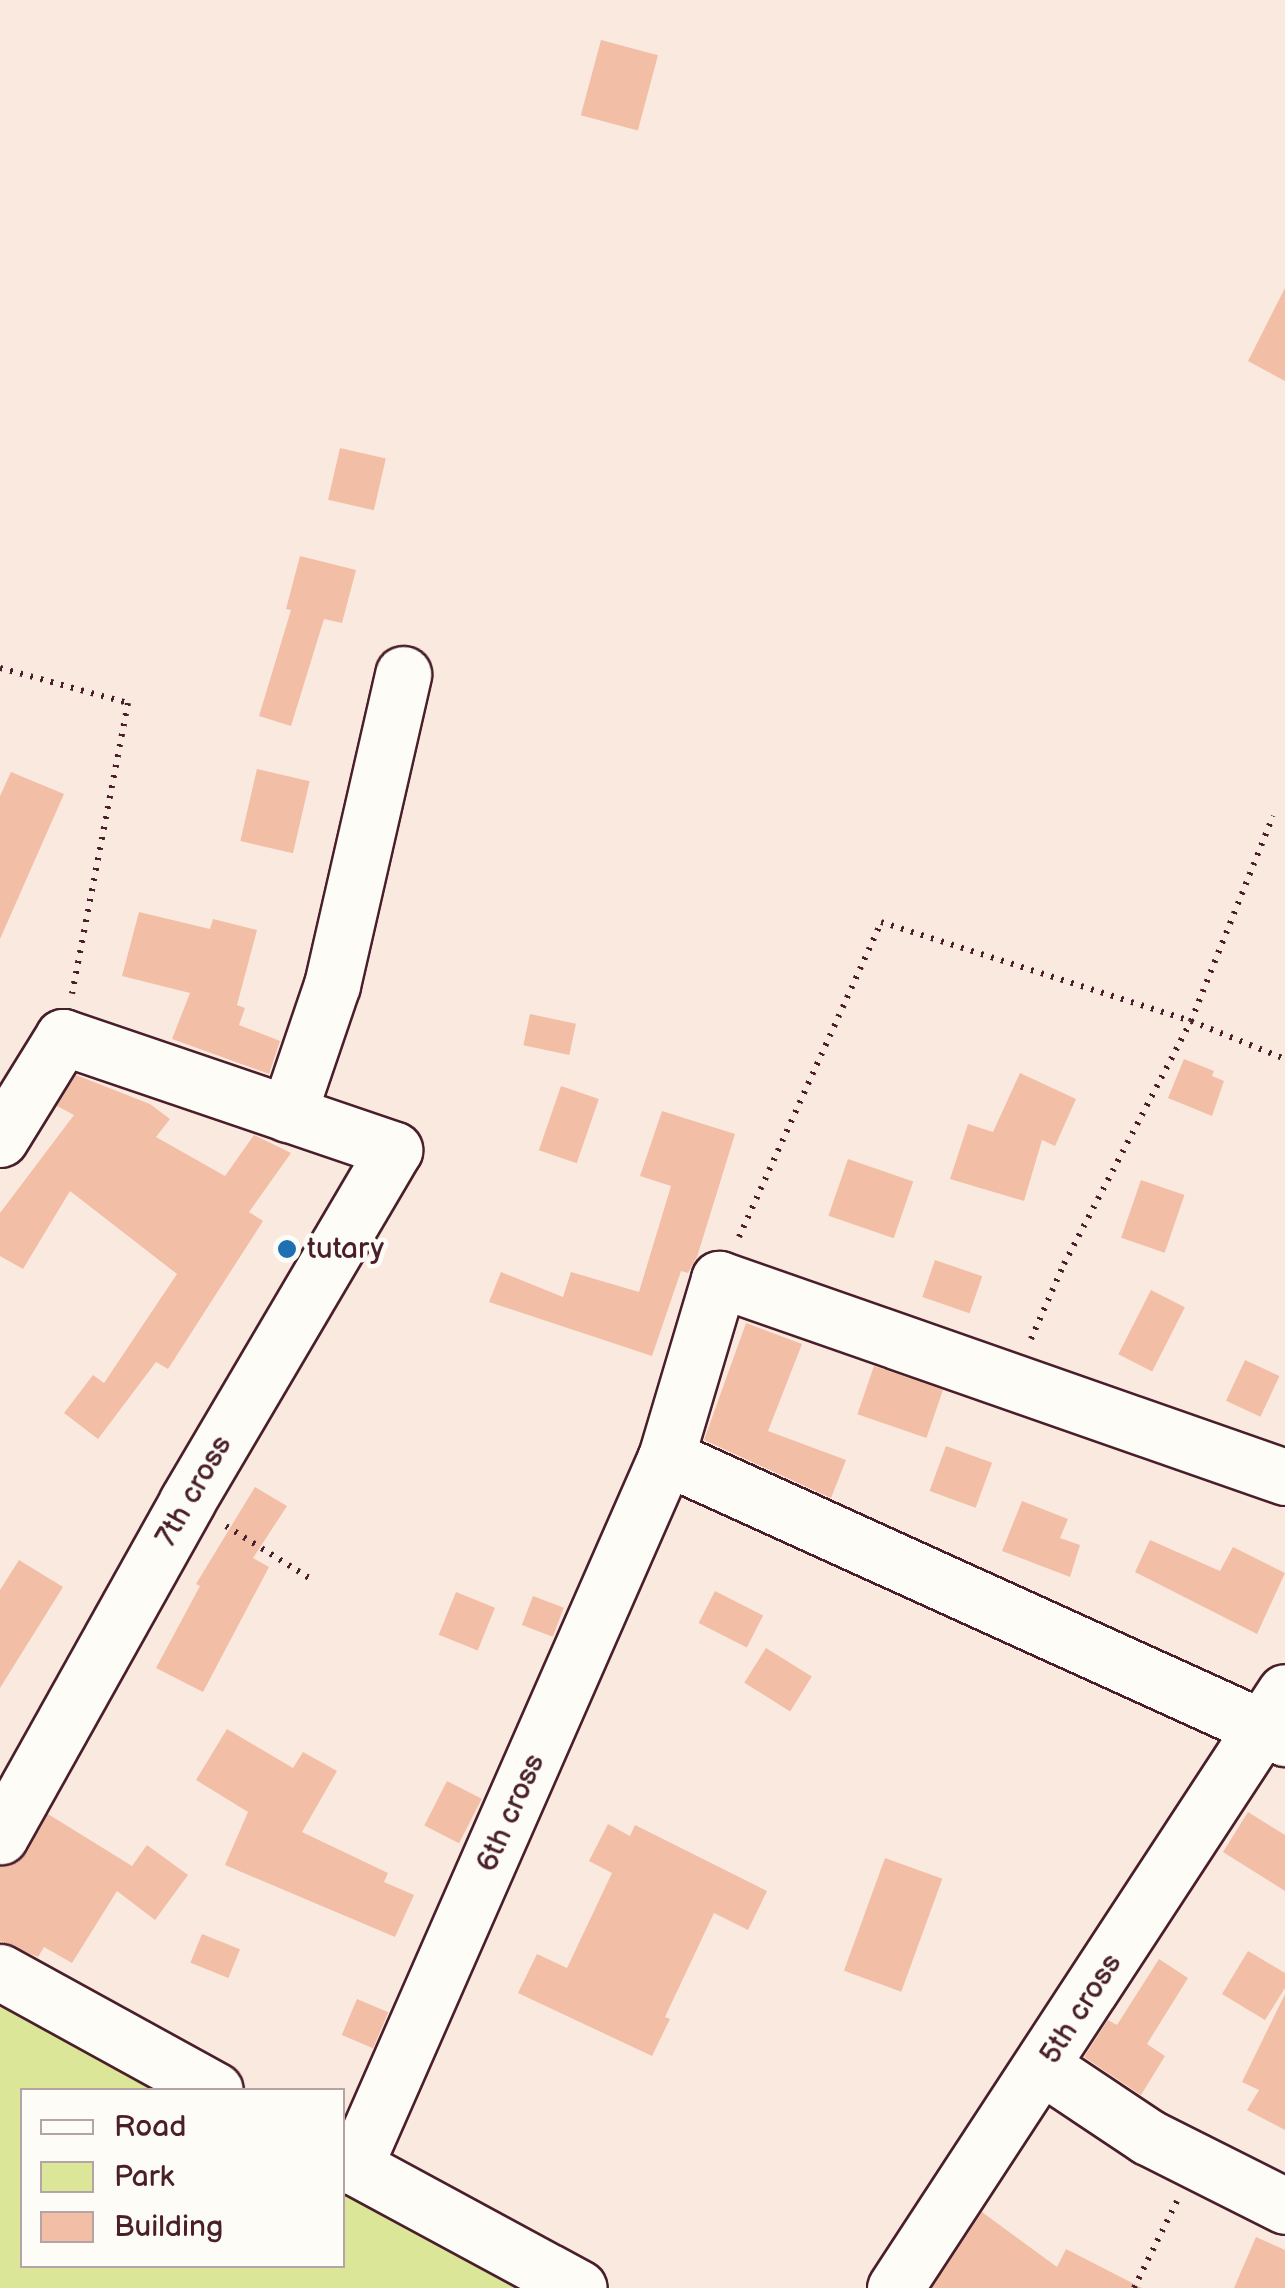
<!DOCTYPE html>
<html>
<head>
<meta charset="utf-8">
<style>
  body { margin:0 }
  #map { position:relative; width:1285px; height:2288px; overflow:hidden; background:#fae9df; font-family:"Balsamiq Sans",sans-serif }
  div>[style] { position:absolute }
  .green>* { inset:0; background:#dbe698 }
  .building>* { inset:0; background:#f3bea6; transform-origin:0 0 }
  .path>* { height:6px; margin-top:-3px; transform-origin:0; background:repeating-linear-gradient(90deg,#4a1f2b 0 2.5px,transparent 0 10.5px) }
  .roads { filter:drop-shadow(2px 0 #4a1f2b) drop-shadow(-2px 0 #4a1f2b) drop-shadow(0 2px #4a1f2b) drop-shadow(0 -2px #4a1f2b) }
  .minor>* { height:55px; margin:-27.5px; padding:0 27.5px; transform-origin:27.5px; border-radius:27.5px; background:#fdfcf7 }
  .dots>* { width:28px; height:28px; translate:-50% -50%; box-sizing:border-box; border:5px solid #fdfcf7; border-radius:50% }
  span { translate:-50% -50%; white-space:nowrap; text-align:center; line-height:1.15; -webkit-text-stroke:9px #fdfcf7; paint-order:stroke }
  .poi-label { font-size:30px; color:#4a1f2b }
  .left { translate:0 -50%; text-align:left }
  .street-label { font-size:30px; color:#4a1f2b }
  .legend { position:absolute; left:20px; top:2088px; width:325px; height:180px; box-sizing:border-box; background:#fdfcf7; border:2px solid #b5a4a5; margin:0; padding:12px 18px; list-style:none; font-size:30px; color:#4a1f2b }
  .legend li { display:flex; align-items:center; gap:20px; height:50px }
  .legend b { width:50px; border:2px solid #b5a4a5 }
</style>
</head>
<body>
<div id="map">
  <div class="green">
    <i style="clip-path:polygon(0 1999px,178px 2090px,22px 2090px,22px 2266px,342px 2266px,343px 2181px,533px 2288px,0 2288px)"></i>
  </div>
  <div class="building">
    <i style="left:601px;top:40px;width:59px;height:78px;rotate:15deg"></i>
    <i style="clip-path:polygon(1285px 288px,1285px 381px,1248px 361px)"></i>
    <i style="left:340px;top:448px;width:47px;height:53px;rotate:13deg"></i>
    <i style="clip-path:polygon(300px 556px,356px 570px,342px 623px,324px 619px,291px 726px,259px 716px,291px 610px,286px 609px)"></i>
    <i style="left:257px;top:769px;width:54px;height:74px;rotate:13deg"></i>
    <i style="clip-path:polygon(11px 772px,64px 794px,0 939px,0 796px)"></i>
    <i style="clip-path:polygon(139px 912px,210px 929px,213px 919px,257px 930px,237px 1005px,245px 1008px,239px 1025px,280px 1041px,269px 1074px,172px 1039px,190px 993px,122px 976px)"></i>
    <i style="left:530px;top:1014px;width:47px;height:32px;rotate:12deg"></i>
    <i style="clip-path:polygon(1184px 1059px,1214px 1071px,1212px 1076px,1224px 1081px,1212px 1116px,1168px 1098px)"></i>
    <i style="clip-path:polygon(1020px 1073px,1076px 1099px,1055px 1146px,1042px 1140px,1024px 1201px,950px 1179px,968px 1124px,993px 1132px)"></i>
    <i style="clip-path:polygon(76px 1075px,150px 1104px,170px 1119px,156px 1137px,225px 1176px,254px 1135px,291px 1153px,249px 1212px,263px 1221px,168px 1369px,156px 1362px,98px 1439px,64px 1413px,93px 1375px,104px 1383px,177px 1274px,70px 1191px,23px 1269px,0 1256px,0 1213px,74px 1115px,57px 1106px)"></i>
    <i style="left:561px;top:1086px;width:40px;height:68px;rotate:19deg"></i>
    <i style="clip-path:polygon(662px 1111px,735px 1134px,697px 1257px,688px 1273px,681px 1271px,652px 1356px,489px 1302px,501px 1272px,563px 1297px,571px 1272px,639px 1292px,671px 1186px,640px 1176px)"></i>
    <i style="left:848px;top:1159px;width:69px;height:60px;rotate:19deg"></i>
    <i style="left:1141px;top:1180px;width:46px;height:61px;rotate:19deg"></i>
    <i style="left:935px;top:1260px;width:50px;height:39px;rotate:19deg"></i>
    <i style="left:1151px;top:1290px;width:38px;height:72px;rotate:27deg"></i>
    <i style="clip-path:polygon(746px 1323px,802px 1344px,768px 1431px,846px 1460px,831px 1498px,704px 1440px)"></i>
    <i style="left:1245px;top:1360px;width:38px;height:45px;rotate:25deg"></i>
    <i style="left:874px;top:1366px;width:73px;height:51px;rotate:19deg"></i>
    <i style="left:946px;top:1446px;width:49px;height:48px;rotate:20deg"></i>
    <i style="clip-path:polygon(255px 1487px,287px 1506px,253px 1558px,269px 1567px,203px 1692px,156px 1668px,200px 1586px,196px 1584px)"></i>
    <i style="clip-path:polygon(1022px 1501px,1068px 1519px,1060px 1538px,1080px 1545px,1070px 1577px,1002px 1551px)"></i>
    <i style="clip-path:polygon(1150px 1540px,1220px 1571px,1233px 1547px,1285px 1573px,1257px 1634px,1135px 1572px)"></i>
    <i style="clip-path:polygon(19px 1560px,63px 1587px,0 1688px,0 1590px)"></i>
    <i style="left:715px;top:1591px;width:54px;height:36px;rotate:27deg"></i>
    <i style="left:456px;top:1592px;width:42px;height:46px;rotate:22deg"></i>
    <i style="left:533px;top:1596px;width:33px;height:31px;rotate:21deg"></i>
    <i style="left:766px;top:1648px;width:54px;height:41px;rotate:32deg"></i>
    <i style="clip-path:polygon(227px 1729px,293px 1768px,303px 1752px,337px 1771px,302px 1832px,388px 1873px,384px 1882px,414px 1895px,395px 1937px,225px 1865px,248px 1812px,196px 1780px)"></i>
    <i style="left:447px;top:1781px;width:39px;height:50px;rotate:27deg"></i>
    <i style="clip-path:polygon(1248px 1812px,1285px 1835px,1285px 1891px,1223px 1852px)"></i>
    <i style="clip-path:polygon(48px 1814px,132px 1866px,147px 1845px,188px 1875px,155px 1920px,117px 1891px,72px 1963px,44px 1947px,38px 1957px,0 1941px,0 1867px,15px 1863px,27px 1852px)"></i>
    <i style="clip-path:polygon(608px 1824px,630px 1836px,635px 1825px,767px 1891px,748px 1930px,714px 1913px,665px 2017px,670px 2019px,652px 2056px,518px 1993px,537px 1954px,567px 1968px,612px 1873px,589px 1861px)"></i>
    <i style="left:885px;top:1858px;width:61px;height:120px;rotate:20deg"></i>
    <i style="left:202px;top:1934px;width:41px;height:31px;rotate:22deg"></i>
    <i style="clip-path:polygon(1248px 1951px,1285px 1973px,1285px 1988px,1265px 2020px,1222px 1994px)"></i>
    <i style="clip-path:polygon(1159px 1959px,1188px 1978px,1147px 2044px,1165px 2056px,1141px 2095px,1084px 2057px,1108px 2020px,1117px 2025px)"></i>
    <i style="clip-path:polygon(1285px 1994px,1285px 2130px,1247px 2110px,1259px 2090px,1242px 2082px)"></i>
    <i style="left:357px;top:1999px;width:34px;height:39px;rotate:23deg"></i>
    <i style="clip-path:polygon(982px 2212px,1057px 2267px,1066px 2249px,1142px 2288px,932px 2288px)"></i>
    <i style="clip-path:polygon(1256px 2237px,1285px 2250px,1285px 2288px,1234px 2288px)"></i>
  </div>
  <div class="path">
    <i style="left:0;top:668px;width:133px;rotate:15.3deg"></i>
    <i style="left:128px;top:703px;width:296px;rotate:100.9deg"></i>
    <i style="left:739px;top:1237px;width:346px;rotate:-65.7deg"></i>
    <i style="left:881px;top:922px;width:325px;rotate:17.7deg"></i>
    <i style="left:1191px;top:1021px;width:221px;rotate:-68.2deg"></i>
    <i style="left:1031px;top:1339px;width:82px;rotate:-66.3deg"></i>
    <i style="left:1064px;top:1264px;width:274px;rotate:-62.4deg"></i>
    <i style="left:1191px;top:1021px;width:101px;rotate:22deg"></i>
    <i style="left:226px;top:1526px;width:104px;rotate:32deg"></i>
    <i style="left:1134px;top:2288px;width:97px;rotate:-63.7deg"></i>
  </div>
  <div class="roads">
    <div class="minor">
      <i style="left:288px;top:1114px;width:136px;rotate:-71.2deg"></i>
      <i style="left:332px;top:985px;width:319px;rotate:-77.1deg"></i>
      <i style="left:0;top:1139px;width:120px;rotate:-58.3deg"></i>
      <i style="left:63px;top:1037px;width:350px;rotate:18.8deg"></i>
      <i style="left:394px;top:1150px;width:408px;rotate:120.5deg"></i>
      <i style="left:187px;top:1502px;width:383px;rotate:119.2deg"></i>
      <i style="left:666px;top:1457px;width:680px;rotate:24.42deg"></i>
      <i style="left:0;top:1972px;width:245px;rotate:28.8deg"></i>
      <i style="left:1043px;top:2067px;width:126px;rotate:33.7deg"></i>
      <i style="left:1148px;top:2137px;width:153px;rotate:26.7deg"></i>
      <i style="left:342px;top:2160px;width:269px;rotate:28.4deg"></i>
      <i style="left:354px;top:2167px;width:776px;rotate:-66.28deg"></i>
      <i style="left:666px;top:1457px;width:186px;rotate:-73.4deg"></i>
      <i style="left:719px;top:1279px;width:600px;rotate:19.28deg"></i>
      <i style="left:895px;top:2288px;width:712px;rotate:-56.8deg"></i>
    </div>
  </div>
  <div class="dots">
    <i style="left:287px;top:1249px;background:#1f6fb2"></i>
  </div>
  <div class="poi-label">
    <span class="left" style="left:307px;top:1249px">tutary</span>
  </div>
  <div class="street-label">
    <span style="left:194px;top:1491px;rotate:-60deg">7th cross</span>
    <span style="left:511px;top:1813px;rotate:-66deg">6th cross</span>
    <span style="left:1081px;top:2009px;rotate:-57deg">5th cross</span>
  </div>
  <ul class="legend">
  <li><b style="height:12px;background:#fdfcf7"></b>Road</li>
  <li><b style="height:28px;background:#dbe698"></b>Park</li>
  <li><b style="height:28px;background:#f3bea6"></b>Building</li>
  </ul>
</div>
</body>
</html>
